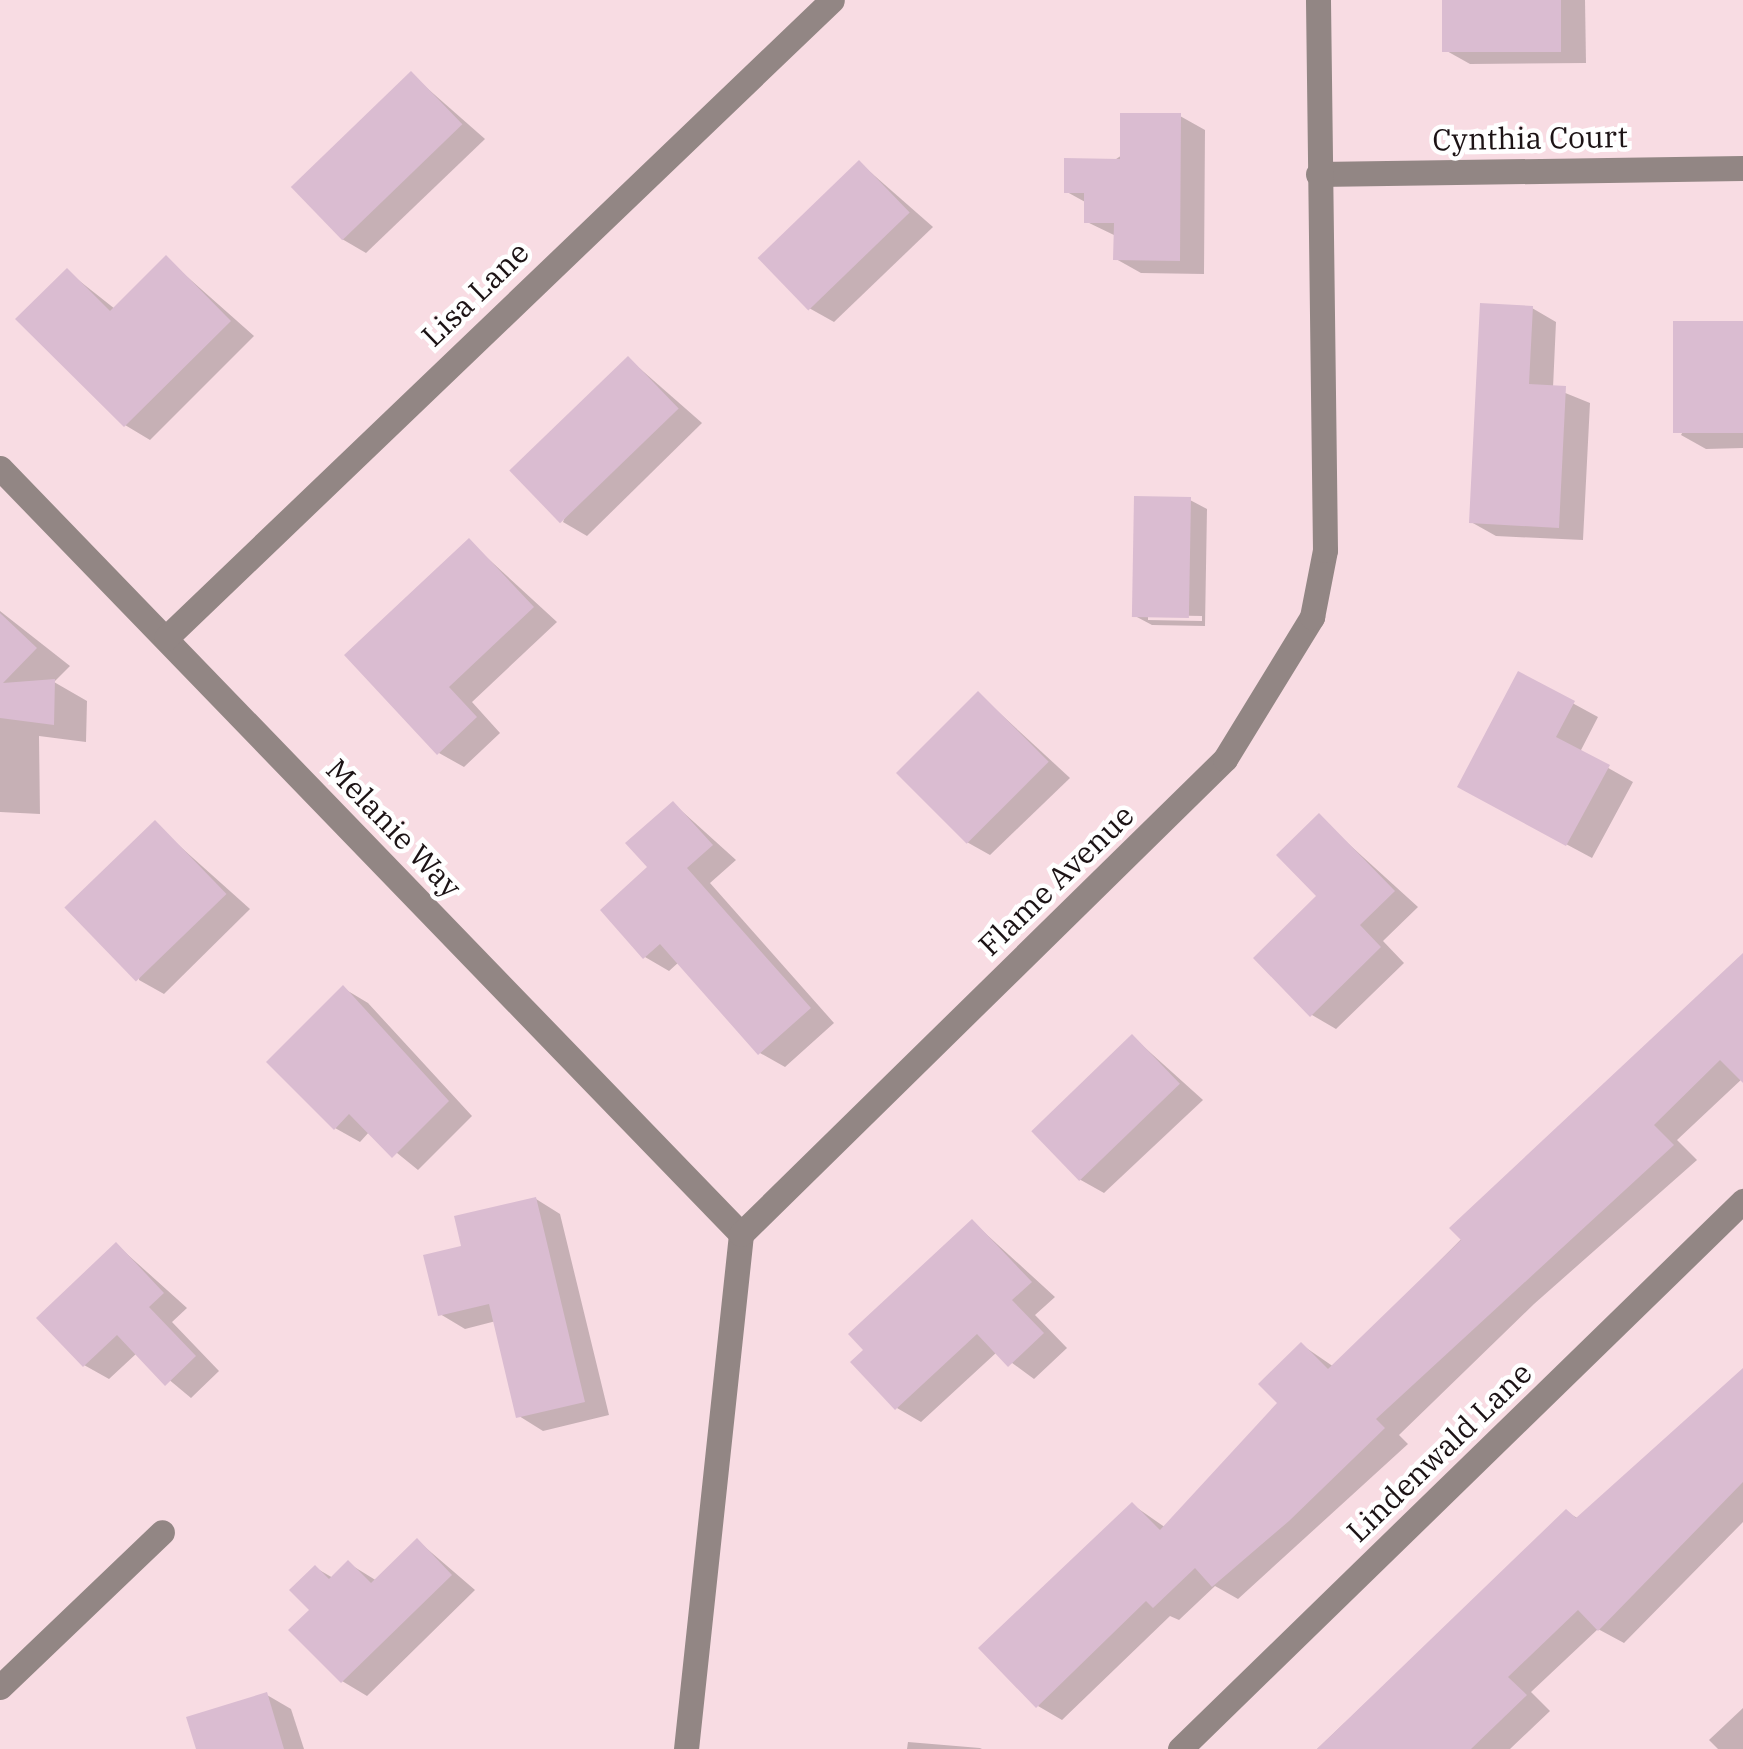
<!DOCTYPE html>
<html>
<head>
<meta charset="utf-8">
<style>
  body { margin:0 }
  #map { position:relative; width:1743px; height:1749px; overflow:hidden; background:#f8dce3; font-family:"IBM Plex Serif",serif }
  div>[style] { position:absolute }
  .shadow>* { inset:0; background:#0003 }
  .building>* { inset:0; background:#dabcd1; transform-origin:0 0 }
  .minor>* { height:25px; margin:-12.5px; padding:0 12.5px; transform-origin:12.5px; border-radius:12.5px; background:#928684 }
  span { translate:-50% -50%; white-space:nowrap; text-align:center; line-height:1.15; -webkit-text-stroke:9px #fff; paint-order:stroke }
  .street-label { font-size:30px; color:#1c1315 }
</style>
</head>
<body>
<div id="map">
  <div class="shadow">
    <i style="clip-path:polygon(1444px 0,1585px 0,1586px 63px,1470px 64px,1445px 50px)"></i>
    <i style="clip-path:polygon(411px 74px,485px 139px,366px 253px,342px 239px)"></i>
    <i style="clip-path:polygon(1180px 116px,1205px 130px,1204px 274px,1141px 273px,1116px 259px,1116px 236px,1087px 222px,1087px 203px,1067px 192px)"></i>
    <i style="clip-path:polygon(860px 163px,933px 227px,834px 322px,809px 308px)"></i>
    <i style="clip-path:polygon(166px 258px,254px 336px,150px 440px,125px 425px,67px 271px,115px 309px)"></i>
    <i style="clip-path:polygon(1532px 308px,1556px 322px,1553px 388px,1590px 403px,1583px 540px,1496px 536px,1471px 522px)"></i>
    <i style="clip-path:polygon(1743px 323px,1743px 448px,1706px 449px,1681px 435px)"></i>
    <i style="clip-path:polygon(629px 359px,702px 423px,587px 536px,563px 522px)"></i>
    <i style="clip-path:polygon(evenodd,1190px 500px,1207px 509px,1205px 626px,1152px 625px,1135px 616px,1190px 500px,1148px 615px,1202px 616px,1202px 621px,1148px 620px,1148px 615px)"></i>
    <i style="clip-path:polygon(469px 541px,557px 622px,472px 702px,500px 733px,464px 767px,439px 753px)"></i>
    <i style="clip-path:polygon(0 611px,70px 666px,54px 682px,87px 701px,86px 742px,39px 736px,40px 814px,0 812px)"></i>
    <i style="clip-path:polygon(1519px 674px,1598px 717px,1580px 752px,1633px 782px,1592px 858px,1484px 800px)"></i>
    <i style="clip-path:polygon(979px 694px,1070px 778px,990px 855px,965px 841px)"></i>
    <i style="clip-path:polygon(674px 804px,736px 860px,710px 883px,834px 1023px,785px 1067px,760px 1053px,679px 962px,669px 971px,645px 957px,651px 867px)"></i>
    <i style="clip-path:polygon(1319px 817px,1418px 907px,1383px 941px,1404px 963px,1336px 1029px,1312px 1015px)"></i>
    <i style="clip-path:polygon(155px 824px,250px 909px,164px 994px,139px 980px)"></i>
    <i style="clip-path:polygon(1743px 956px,1743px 1078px,1677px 1140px,1697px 1160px,1534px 1304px,1399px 1435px,1408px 1444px,1238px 1599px,1215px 1586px,1179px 1620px,1170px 1616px,1062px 1720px,1038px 1706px,1133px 1505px,1166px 1528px,1280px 1403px,1302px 1345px,1334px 1367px)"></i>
    <i style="clip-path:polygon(343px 988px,368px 1003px,472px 1116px,418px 1170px,370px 1131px,360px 1142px,335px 1128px)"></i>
    <i style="clip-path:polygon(1133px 1037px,1203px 1100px,1104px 1193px,1079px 1179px)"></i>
    <i style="clip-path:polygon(536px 1199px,560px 1214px,609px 1415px,543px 1431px,519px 1416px,496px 1321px,465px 1329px,440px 1314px,464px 1248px)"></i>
    <i style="clip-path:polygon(973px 1222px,1055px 1297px,1035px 1315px,1067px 1348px,1034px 1379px,997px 1352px,921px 1422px,897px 1408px)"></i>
    <i style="clip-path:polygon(117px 1245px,187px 1308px,172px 1322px,219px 1371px,191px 1398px,137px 1353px,109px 1379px,84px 1365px)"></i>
    <i style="clip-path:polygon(1743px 1372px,1743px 1522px,1624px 1643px,1598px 1629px,1531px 1692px,1550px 1711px,1510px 1749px,1317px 1749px,1567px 1512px,1579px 1519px)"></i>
    <i style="clip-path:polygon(418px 1541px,475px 1590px,367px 1696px,342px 1681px,312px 1610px,316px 1568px,333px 1578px,348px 1563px,377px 1581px)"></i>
    <i style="clip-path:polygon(267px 1695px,291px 1709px,304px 1749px,199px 1749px)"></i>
    <i style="clip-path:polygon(1743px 1708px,1743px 1749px,1718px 1749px,1709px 1740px)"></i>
    <i style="clip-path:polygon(908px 1742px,980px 1748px,982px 1749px,907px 1749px)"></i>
  </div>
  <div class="building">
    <i style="left:1442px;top:0;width:119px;height:52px"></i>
    <i style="left:411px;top:71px;width:74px;height:167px;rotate:46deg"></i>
    <i style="clip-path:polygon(1120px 113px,1181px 113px,1180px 261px,1113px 260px,1114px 223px,1084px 223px,1084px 193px,1064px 193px,1064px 158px,1120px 159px)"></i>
    <i style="left:859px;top:160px;width:73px;height:141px;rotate:46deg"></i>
    <i style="clip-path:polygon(166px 255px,231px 321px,124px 427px,15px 319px,67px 268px,110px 311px)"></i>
    <i style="clip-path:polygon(1480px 303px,1533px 306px,1529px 384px,1566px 386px,1559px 528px,1469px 523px)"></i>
    <i style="left:1743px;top:321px;width:112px;height:70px;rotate:90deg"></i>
    <i style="left:628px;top:356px;width:73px;height:165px;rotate:46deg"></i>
    <i style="left:1134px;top:496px;width:57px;height:121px;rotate:1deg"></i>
    <i style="clip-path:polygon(469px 538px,534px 607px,449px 687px,477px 717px,437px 755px,344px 655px)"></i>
    <i style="clip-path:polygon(0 613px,37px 648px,3px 683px,55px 679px,54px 725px,0 718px)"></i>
    <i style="clip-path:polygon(1518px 671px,1575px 701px,1556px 737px,1610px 765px,1566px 846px,1457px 787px)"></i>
    <i style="left:978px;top:691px;width:100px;height:116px;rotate:45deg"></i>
    <i style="clip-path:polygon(673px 801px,713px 845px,687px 868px,811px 1008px,758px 1055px,660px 944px,643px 959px,600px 910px,647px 867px,625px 843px)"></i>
    <i style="clip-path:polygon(1319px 813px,1395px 891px,1360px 925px,1381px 947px,1310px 1017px,1253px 958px,1316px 896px,1276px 855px)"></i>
    <i style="left:155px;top:820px;width:103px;height:126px;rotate:46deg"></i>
    <i style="clip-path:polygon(1743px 953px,1743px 1083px,1720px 1060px,1654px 1125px,1674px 1145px,1376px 1419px,1385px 1428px,1289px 1521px,1212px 1587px,1195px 1568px,1153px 1608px,1146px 1601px,1036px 1708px,978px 1648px,1132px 1502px,1160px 1530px,1277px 1403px,1258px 1384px,1301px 1342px,1328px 1369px,1461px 1240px,1449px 1228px)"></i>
    <i style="clip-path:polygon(343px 985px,449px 1101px,392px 1158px,349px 1114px,334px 1130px,266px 1062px)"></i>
    <i style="left:1132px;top:1034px;width:69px;height:140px;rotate:46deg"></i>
    <i style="clip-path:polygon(536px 1197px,585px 1402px,516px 1418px,489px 1304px,438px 1316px,423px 1255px,461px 1246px,454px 1216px)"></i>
    <i style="clip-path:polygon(972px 1219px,1032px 1282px,1012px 1300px,1044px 1333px,1008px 1367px,977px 1334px,895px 1410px,850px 1362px,863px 1350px,848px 1334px)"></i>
    <i style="clip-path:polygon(116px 1242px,164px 1293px,149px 1307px,196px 1356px,165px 1386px,117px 1335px,83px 1367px,36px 1318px)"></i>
    <i style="clip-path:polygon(1743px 1368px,1743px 1482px,1598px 1631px,1578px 1610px,1508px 1677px,1527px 1695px,1471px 1749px,1317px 1749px,1566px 1509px,1576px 1518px)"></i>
    <i style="clip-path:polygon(417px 1538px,452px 1575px,341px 1683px,288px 1630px,309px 1610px,289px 1590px,315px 1565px,329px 1579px,348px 1560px,371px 1583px)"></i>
    <i style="clip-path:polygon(267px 1692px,284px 1749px,196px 1749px,186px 1717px)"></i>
  </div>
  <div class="minor">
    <i style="left:1318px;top:174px;width:425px;rotate:-0.8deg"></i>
    <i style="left:0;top:468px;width:1066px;rotate:45.95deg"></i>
    <i style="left:166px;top:638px;width:922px;rotate:-43.77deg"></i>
    <i style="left:0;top:1687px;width:224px;rotate:-43.7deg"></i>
    <i style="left:686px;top:1749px;width:518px;rotate:-83.9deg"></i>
    <i style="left:741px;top:1234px;width:678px;rotate:-44.46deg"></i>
    <i style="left:1225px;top:759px;width:167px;rotate:-58.5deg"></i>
    <i style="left:1312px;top:617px;width:68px;rotate:-79deg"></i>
    <i style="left:1325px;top:550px;width:550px;rotate:-90.73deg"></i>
    <i style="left:1180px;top:1749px;width:786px;rotate:-44.23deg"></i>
  </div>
  <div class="street-label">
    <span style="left:1530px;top:138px;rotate:-1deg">Cynthia Court</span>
    <span style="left:475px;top:294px;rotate:-44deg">Lisa Lane</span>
    <span style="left:394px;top:828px;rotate:46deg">Melanie Way</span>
    <span style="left:1056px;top:880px;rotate:-44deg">Flame Avenue</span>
    <span style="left:1439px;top:1452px;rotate:-44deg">Lindenwald Lane</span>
  </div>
</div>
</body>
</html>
